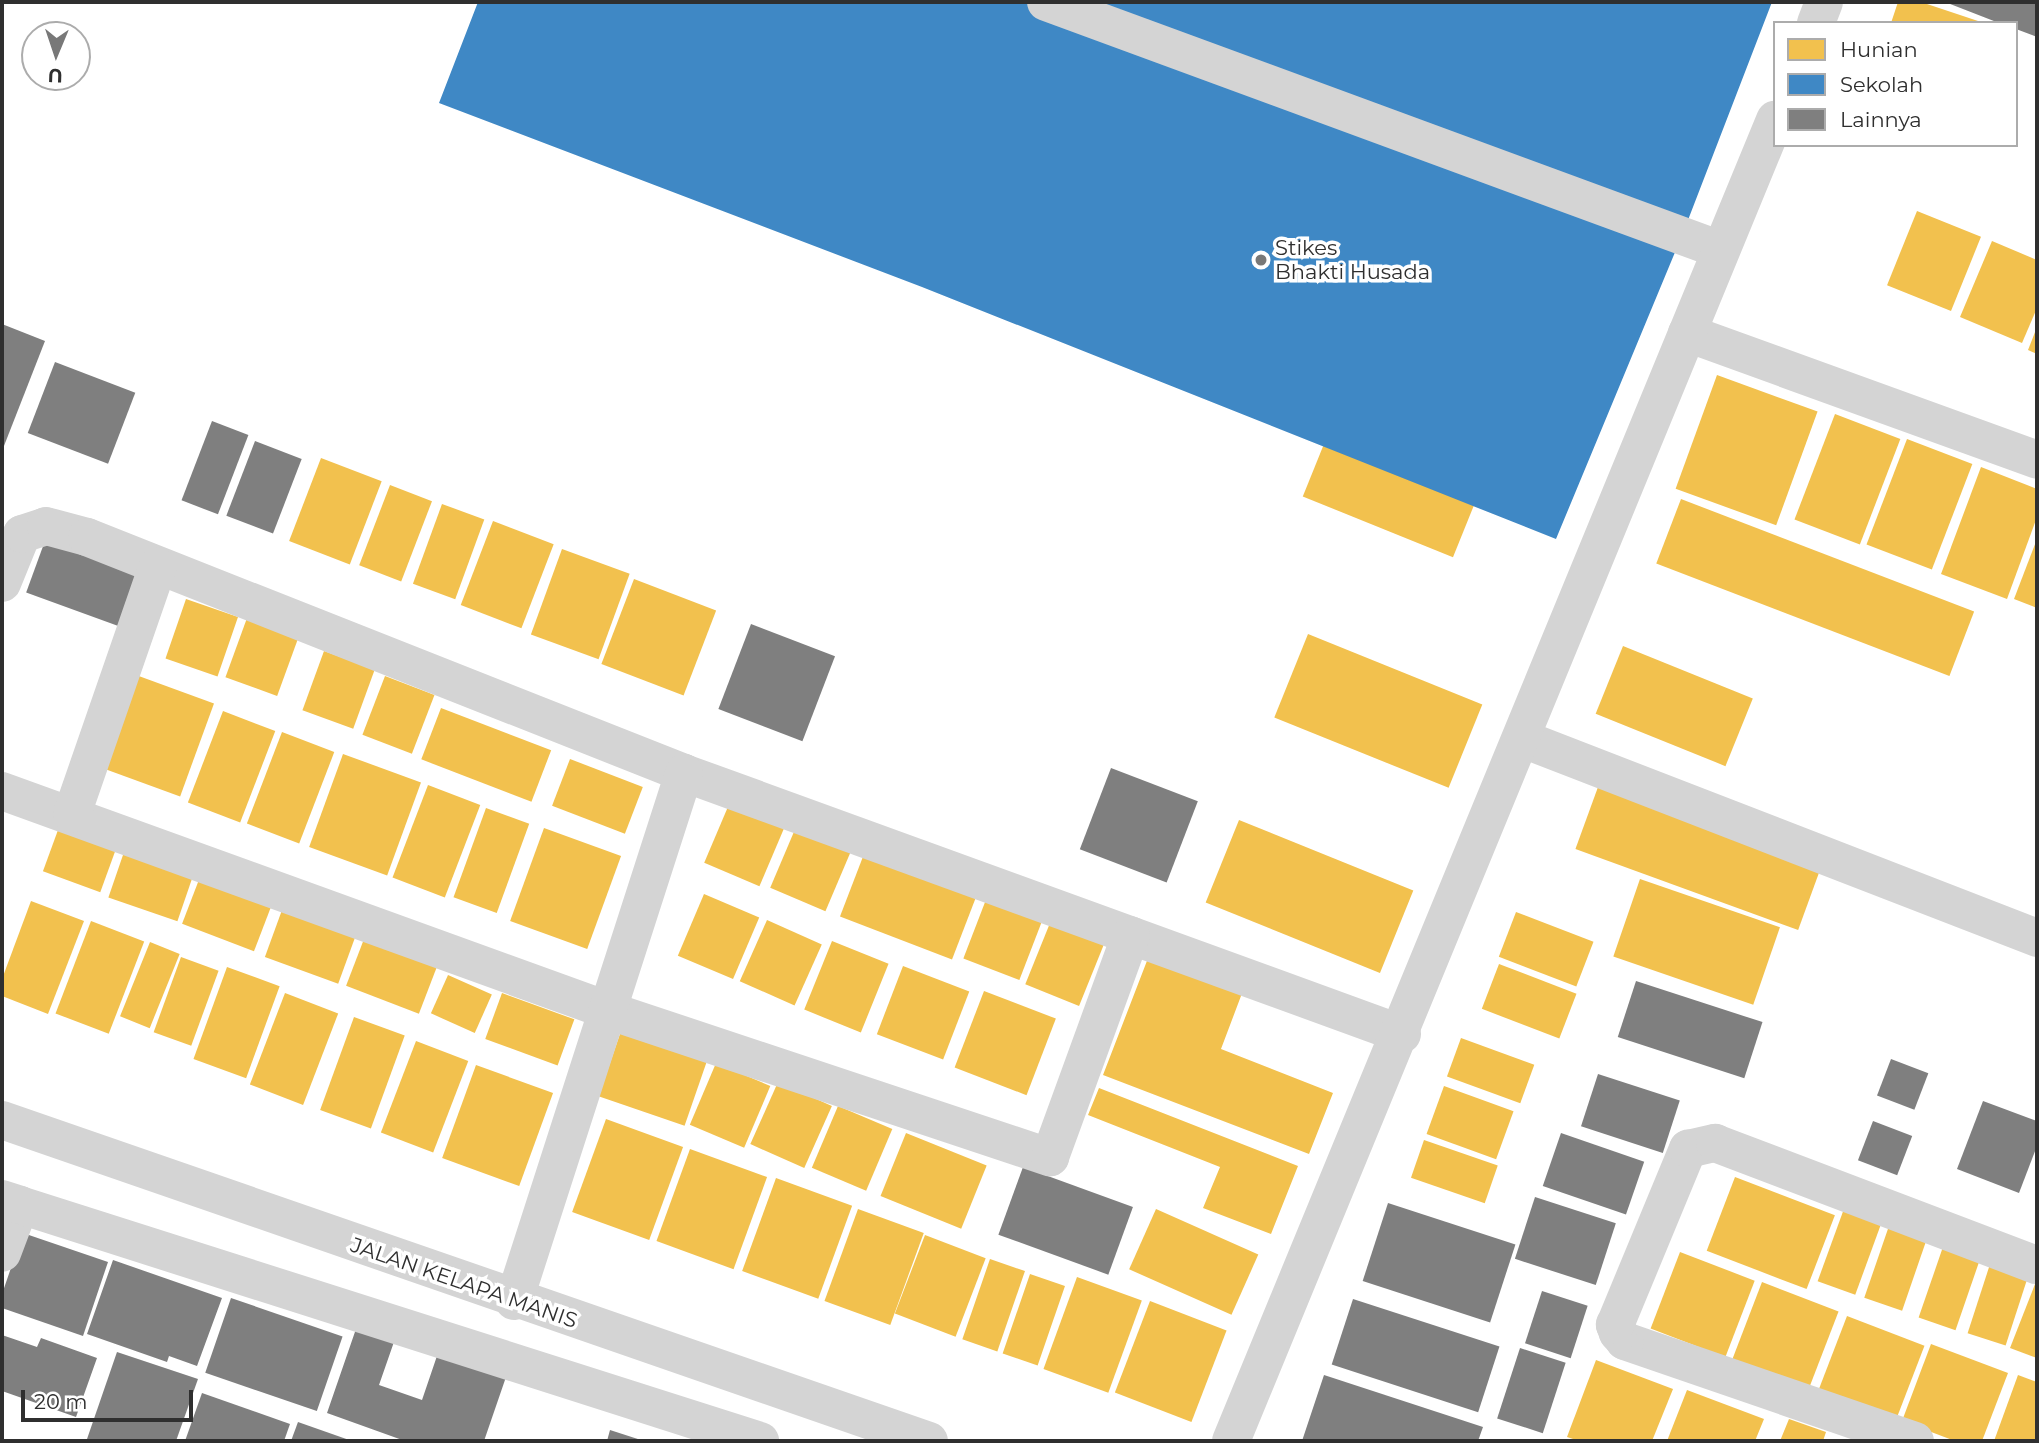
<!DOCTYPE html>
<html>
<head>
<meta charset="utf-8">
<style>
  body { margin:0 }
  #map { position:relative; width:2039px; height:1443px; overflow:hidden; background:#fff; font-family:Montserrat,sans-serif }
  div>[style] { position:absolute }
  .homes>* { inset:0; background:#f2c14e; transform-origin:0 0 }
  .schools>* { inset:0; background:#3f88c5 }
  .building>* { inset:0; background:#7f7f7f; transform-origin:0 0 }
  .minor>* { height:38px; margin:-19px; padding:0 19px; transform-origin:19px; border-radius:19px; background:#d4d4d4 }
  .dots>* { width:19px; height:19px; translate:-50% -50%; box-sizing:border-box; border:4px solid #fff; border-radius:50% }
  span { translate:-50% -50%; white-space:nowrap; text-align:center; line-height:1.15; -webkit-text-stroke:7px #fff; paint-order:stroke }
  .poi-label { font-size:21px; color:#2f2f2f }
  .left { translate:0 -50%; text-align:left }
  .street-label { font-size:21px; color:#2f2f2f }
  .frame { position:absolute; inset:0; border:4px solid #2f2f2f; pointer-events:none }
  .legend { position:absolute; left:1773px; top:21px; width:245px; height:126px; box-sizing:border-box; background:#fff; border:2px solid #acacac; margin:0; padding:9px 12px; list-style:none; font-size:21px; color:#2f2f2f }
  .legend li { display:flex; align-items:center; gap:14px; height:35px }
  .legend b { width:35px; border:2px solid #acacac }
  .north { position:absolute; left:21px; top:21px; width:70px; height:70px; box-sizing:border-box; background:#fff; border:2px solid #acacac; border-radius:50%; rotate:182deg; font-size:19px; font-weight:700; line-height:28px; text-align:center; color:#2f2f2f }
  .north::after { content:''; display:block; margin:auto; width:24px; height:32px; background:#787878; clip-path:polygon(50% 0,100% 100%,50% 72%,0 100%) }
  .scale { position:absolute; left:21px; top:1390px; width:172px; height:32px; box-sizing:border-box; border:4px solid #2f2f2f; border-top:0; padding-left:9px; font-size:21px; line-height:24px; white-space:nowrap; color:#2f2f2f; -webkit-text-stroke:5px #fff; paint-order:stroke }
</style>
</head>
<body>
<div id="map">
  <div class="homes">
    <i style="clip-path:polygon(1898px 2px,1921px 2px,1984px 23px,1891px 23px)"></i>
    <i style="left:1917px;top:211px;width:69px;height:80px;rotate:22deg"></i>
    <i style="clip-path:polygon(1992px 241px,2037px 260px,2037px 308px,2022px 343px,1960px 317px)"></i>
    <i style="clip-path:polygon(2037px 327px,2037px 354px,2028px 350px)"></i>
    <i style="left:1717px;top:375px;width:107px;height:121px;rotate:20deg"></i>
    <i style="left:1835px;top:414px;width:70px;height:113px;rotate:21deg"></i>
    <i style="left:1326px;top:439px;width:162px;height:62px;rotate:22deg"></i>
    <i style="left:1907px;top:439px;width:70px;height:113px;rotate:21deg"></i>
    <i style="left:321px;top:458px;width:65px;height:89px;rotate:21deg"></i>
    <i style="clip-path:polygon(1981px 467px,2037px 489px,2037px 517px,2007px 599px,1941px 574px)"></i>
    <i style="left:390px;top:485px;width:45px;height:86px;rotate:21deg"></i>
    <i style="left:1681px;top:499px;width:314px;height:69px;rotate:21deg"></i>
    <i style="left:442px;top:504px;width:45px;height:85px;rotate:20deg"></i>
    <i style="left:493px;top:521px;width:65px;height:90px;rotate:21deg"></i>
    <i style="clip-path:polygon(2037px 539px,2037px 608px,2014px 599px)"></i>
    <i style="left:562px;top:549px;width:72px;height:91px;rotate:20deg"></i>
    <i style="left:634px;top:579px;width:88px;height:91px;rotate:21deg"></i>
    <i style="left:186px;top:599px;width:55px;height:63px;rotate:19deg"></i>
    <i style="left:247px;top:618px;width:55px;height:63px;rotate:20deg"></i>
    <i style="left:1308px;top:634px;width:188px;height:90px;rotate:22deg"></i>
    <i style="left:1623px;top:646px;width:140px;height:73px;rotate:22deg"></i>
    <i style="left:324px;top:651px;width:54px;height:63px;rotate:20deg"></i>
    <i style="left:136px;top:675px;width:83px;height:99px;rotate:20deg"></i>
    <i style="left:385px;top:676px;width:53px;height:63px;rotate:21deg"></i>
    <i style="left:441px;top:708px;width:118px;height:55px;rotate:21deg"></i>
    <i style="left:223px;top:711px;width:56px;height:98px;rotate:21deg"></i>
    <i style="left:282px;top:732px;width:56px;height:98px;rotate:21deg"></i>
    <i style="left:343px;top:754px;width:83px;height:99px;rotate:20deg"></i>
    <i style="left:570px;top:759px;width:78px;height:50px;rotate:21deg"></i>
    <i style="left:428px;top:785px;width:56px;height:99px;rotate:21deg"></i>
    <i style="left:1598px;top:787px;width:237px;height:66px;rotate:20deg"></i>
    <i style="left:730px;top:802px;width:60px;height:66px;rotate:23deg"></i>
    <i style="left:486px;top:808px;width:46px;height:95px;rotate:20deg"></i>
    <i style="left:1239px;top:820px;width:188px;height:89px;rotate:22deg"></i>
    <i style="left:796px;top:827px;width:60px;height:66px;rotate:23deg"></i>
    <i style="left:544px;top:828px;width:82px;height:99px;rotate:20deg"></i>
    <i style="left:58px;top:830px;width:61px;height:44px;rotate:20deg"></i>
    <i style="left:124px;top:852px;width:73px;height:48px;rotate:19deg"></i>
    <i style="left:864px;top:854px;width:120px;height:67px;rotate:21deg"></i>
    <i style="left:200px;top:877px;width:77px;height:50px;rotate:21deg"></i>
    <i style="left:1640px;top:879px;width:148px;height:82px;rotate:19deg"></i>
    <i style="left:704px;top:894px;width:60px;height:67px;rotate:23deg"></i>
    <i style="left:987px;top:897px;width:60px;height:66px;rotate:21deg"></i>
    <i style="clip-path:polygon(31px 901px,84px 921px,48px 1014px,2px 996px,2px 979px)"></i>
    <i style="left:282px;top:910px;width:78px;height:50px;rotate:20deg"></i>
    <i style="left:1516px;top:912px;width:83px;height:48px;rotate:21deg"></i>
    <i style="left:767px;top:920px;width:60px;height:67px;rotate:24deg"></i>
    <i style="left:91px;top:921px;width:57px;height:99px;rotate:21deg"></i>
    <i style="left:1050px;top:923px;width:58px;height:66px;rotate:22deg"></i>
    <i style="left:364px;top:939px;width:78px;height:50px;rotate:21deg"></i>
    <i style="left:832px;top:941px;width:61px;height:74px;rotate:22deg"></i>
    <i style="left:150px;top:942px;width:32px;height:80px;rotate:22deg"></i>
    <i style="clip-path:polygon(1150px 953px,1244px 988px,1221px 1049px,1333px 1093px,1309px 1154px,1103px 1075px)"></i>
    <i style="left:181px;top:957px;width:40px;height:80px;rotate:20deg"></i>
    <i style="left:1499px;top:964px;width:83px;height:48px;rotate:21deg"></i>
    <i style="left:903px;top:966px;width:71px;height:73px;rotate:21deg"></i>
    <i style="left:227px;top:967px;width:56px;height:98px;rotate:20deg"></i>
    <i style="left:448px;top:975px;width:48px;height:42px;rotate:24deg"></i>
    <i style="left:984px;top:991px;width:77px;height:82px;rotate:21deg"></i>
    <i style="left:285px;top:993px;width:57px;height:98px;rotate:21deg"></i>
    <i style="left:502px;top:993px;width:77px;height:49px;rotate:20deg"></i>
    <i style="left:354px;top:1017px;width:54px;height:99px;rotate:20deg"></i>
    <i style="left:621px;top:1031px;width:91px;height:69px;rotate:19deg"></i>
    <i style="left:1461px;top:1038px;width:78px;height:41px;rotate:20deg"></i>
    <i style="left:416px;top:1041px;width:56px;height:98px;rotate:21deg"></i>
    <i style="left:716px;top:1063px;width:59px;height:67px;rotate:23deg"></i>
    <i style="left:476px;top:1065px;width:82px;height:99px;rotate:20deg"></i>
    <i style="left:778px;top:1082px;width:59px;height:68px;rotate:24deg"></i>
    <i style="left:1444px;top:1086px;width:74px;height:51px;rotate:20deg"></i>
    <i style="clip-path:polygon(1099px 1088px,1298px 1166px,1271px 1234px,1203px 1208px,1220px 1167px,1088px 1115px)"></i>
    <i style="left:838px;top:1106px;width:59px;height:67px;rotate:23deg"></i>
    <i style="left:606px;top:1119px;width:82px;height:99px;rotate:20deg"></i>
    <i style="left:906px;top:1133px;width:87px;height:68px;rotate:22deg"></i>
    <i style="left:1424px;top:1140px;width:78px;height:40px;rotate:19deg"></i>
    <i style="left:690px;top:1149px;width:82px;height:98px;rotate:20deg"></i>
    <i style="left:1735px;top:1177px;width:107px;height:79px;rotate:21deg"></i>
    <i style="left:776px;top:1178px;width:81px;height:99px;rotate:20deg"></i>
    <i style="left:1845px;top:1206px;width:40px;height:80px;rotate:20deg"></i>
    <i style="left:858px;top:1209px;width:70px;height:98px;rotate:20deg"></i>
    <i style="left:1156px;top:1209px;width:112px;height:66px;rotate:24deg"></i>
    <i style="left:1890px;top:1223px;width:40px;height:79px;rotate:19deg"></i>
    <i style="left:925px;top:1235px;width:65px;height:84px;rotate:21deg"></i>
    <i style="left:1945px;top:1241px;width:39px;height:81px;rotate:19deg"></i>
    <i style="left:1680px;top:1252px;width:80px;height:82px;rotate:21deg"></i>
    <i style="left:1992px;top:1258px;width:40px;height:79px;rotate:18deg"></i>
    <i style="left:990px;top:1259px;width:37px;height:85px;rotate:19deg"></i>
    <i style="left:1030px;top:1274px;width:37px;height:84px;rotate:19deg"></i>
    <i style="left:1077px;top:1277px;width:69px;height:98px;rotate:20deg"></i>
    <i style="clip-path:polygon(2037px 1279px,2037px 1358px,2010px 1348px)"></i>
    <i style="left:1762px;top:1282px;width:82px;height:83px;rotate:21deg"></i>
    <i style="left:1150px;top:1301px;width:82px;height:98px;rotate:21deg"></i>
    <i style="left:1847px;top:1316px;width:83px;height:82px;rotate:21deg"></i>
    <i style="clip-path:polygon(1931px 1344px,2008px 1373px,1982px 1441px,1955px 1441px,1902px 1421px)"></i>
    <i style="clip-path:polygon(1596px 1360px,1673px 1389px,1652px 1441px,1579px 1441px,1567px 1437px)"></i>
    <i style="clip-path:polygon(2018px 1375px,2037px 1382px,2036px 1441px,1994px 1441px)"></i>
    <i style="clip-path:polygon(1687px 1390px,1764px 1419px,1755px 1441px,1667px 1441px)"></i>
    <i style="clip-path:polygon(1789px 1419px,1826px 1432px,1823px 1441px,1780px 1441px)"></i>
  </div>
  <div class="schools">
    <i style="clip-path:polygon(478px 2px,1772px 2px,1683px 233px,1556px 539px,922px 287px,439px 103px)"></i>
  </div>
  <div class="building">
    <i style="clip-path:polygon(1945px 2px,2037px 2px,2037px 37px,2016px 29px,2016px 23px,1999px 23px)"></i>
    <i style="clip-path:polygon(2px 324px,45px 341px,2px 451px)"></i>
    <i style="left:55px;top:362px;width:86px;height:76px;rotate:21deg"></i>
    <i style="left:212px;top:421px;width:39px;height:85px;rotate:21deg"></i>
    <i style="left:255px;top:441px;width:50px;height:80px;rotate:21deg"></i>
    <i style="left:46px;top:538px;width:98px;height:58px;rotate:20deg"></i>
    <i style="left:751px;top:624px;width:90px;height:91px;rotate:21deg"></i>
    <i style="left:1111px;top:768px;width:93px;height:87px;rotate:21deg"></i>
    <i style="left:1636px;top:981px;width:133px;height:59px;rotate:18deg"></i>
    <i style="left:1891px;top:1059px;width:40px;height:39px;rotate:21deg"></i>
    <i style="left:1598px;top:1074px;width:86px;height:55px;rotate:18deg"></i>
    <i style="clip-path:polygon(1983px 1101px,2037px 1121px,2037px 1146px,2019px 1193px,1957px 1169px)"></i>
    <i style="left:1873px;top:1121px;width:42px;height:42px;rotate:21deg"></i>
    <i style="left:1561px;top:1133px;width:88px;height:56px;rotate:19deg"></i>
    <i style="left:1023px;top:1167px;width:117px;height:72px;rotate:20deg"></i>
    <i style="left:1535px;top:1197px;width:85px;height:65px;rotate:18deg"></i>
    <i style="left:1388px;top:1203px;width:134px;height:82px;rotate:18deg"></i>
    <i style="clip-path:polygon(23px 1233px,108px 1262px,83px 1336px,2px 1308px,2px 1294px)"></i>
    <i style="clip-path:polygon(113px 1260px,222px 1298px,197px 1366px,169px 1356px,167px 1362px,87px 1334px)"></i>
    <i style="left:1542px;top:1291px;width:48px;height:55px;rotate:18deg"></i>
    <i style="left:231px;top:1298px;width:118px;height:79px;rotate:19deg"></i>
    <i style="left:1353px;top:1299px;width:154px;height:69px;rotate:18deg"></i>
    <i style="clip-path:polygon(357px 1326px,395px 1339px,379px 1385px,422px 1400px,438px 1353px,506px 1377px,484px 1441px,405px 1441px,327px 1413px)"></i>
    <i style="clip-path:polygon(2px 1335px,37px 1347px,41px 1338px,97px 1358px,76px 1417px,2px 1391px)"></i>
    <i style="left:1520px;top:1348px;width:48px;height:74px;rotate:18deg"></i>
    <i style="clip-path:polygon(117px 1352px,198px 1379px,176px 1441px,87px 1439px)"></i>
    <i style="clip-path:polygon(1324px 1375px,1483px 1427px,1478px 1441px,1302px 1441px)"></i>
    <i style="clip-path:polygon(202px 1393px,290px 1424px,284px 1441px,185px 1441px)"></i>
    <i style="clip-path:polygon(298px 1422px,352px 1441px,291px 1441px)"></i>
    <i style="clip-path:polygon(610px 1430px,644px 1441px,607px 1441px)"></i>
  </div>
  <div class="minor">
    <i style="left:1046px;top:2px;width:716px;rotate:20.18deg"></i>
    <i style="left:1816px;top:23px;width:22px;rotate:-69deg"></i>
    <i style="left:1687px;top:333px;width:372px;rotate:19.9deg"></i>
    <i style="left:2px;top:583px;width:53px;rotate:-67.8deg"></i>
    <i style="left:22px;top:534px;width:25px;rotate:-18deg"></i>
    <i style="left:46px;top:526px;width:42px;rotate:15deg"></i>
    <i style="left:87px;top:537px;width:642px;rotate:21.57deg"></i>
    <i style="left:684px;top:773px;width:764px;rotate:19.98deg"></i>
    <i style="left:1523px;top:739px;width:551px;rotate:21.16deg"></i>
    <i style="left:2px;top:791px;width:643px;rotate:19.9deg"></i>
    <i style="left:607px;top:1010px;width:467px;rotate:18.4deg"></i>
    <i style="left:1050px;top:1157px;width:236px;rotate:-70deg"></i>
    <i style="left:72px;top:814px;width:262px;rotate:-70.9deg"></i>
    <i style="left:2px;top:1120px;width:981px;rotate:19.1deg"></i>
    <i style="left:2px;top:1199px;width:19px;rotate:18deg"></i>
    <i style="left:20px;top:1205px;width:51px;rotate:110.6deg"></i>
    <i style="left:20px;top:1205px;width:777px;rotate:17.69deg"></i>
    <i style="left:514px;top:1301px;width:555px;rotate:-72.15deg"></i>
    <i style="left:1231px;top:1441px;width:1429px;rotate:-67.62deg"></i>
    <i style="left:1915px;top:1441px;width:307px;rotate:-161deg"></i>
    <i style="left:1625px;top:1341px;width:11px;rotate:-131deg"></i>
    <i style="left:1618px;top:1333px;width:9px;rotate:-111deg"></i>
    <i style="left:1615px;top:1325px;width:191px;rotate:-67.5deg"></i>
    <i style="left:1688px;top:1149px;width:28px;rotate:-13deg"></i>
    <i style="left:1715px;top:1143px;width:344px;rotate:20.8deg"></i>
  </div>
  <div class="dots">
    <i style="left:1261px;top:260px;background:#787878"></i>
  </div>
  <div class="poi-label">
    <span class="left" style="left:1275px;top:260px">Stikes<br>Bhakti Husada</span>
  </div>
  <div class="street-label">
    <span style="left:464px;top:1283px;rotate:19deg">JALAN KELAPA MANIS</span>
  </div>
  <div class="frame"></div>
  <ul class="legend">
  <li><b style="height:19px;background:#f2c14e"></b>Hunian</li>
  <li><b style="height:19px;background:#3f88c5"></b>Sekolah</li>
  <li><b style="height:19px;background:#7f7f7f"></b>Lainnya</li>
  </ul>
  <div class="north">U</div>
  <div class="scale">20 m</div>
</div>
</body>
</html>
